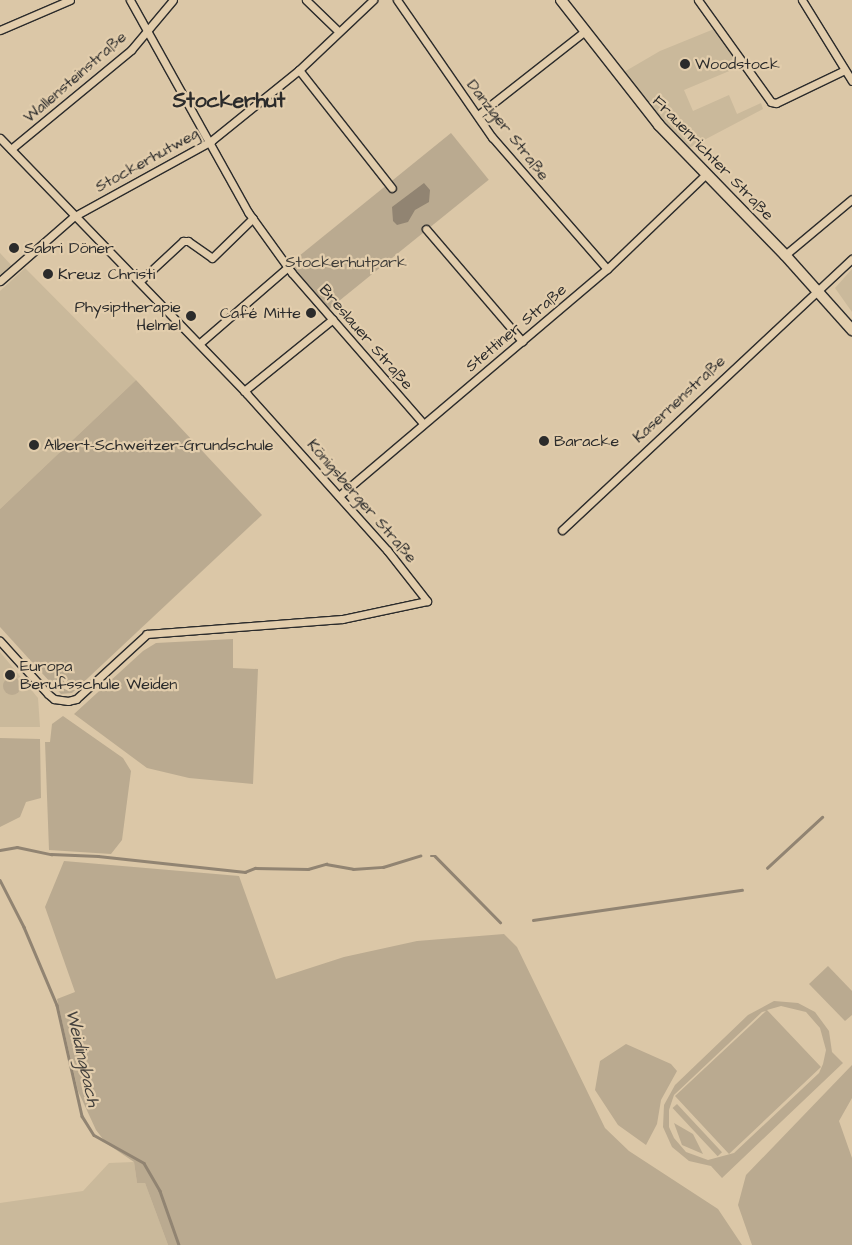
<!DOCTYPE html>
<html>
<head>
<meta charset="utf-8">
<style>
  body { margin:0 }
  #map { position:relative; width:852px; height:1245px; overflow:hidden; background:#dbc7a7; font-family:"Architects Daughter",sans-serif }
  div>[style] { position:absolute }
  .built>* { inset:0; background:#cab99b }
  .green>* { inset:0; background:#baaa90; transform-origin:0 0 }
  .round { border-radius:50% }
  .water>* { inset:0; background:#918472 }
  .stream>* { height:2.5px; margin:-1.25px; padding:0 1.25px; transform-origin:1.25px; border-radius:1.25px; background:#918472 }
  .roads { filter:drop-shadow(1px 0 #2b2b2b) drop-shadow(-1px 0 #2b2b2b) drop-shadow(0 1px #2b2b2b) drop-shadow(0 -1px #2b2b2b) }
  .minor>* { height:7px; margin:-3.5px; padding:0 3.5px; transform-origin:3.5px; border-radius:3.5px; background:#e2cdac }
  .secondary>* { height:10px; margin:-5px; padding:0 5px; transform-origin:5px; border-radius:5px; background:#e2cdac }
  .dots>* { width:14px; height:14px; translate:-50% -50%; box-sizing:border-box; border:2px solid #e2cdac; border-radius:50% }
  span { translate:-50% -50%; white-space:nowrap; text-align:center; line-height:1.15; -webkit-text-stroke:4.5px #e2cdac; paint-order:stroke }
  .poi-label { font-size:16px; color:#2b2b2b }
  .left { translate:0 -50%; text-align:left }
  .right { translate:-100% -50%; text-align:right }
  .street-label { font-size:16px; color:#2b2b2b }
  .park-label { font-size:16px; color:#403e3a }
  .water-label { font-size:18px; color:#44413d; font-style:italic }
  .district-label { font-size:21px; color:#2b2b2b; font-weight:700 }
</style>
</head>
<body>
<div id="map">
  <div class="built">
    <i style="clip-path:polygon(719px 27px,746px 64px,684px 90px,693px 111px,729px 95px,737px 114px,761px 103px,763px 109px,687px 149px,624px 72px,660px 51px)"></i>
    <i style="clip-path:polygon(0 253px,12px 266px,0 277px)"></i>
    <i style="clip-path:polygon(25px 268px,136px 380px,0 509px,0 291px)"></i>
    <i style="clip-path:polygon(852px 269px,852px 312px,835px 288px)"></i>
    <i style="clip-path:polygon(0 652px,38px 698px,40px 727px,0 727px)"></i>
    <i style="clip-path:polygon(134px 1162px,137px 1183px,145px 1183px,168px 1245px,0 1245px,0 1203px,83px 1191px,109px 1163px)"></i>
  </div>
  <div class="green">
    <i style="left:451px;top:133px;width:60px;height:209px;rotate:51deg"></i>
    <i style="clip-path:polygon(136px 380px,262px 515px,72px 693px,61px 694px,0 627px,0 509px)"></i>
    <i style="clip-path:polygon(233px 639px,233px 668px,258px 669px,253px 784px,189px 778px,147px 768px,74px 714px,143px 651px,156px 643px)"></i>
    <i class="round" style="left:3px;top:677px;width:18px;height:18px"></i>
    <i style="clip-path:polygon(63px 716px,123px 758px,131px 771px,122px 840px,111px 854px,49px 850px,45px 742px,50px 742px,52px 724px)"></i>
    <i style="clip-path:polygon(0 738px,40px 739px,41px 798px,26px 802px,20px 817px,0 827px)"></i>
    <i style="clip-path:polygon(64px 861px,239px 876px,276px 979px,344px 957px,417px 941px,504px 934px,517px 947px,605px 1128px,629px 1151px,718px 1209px,742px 1245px,168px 1245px,145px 1183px,137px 1183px,134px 1162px,106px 1143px,96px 1130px,78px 1091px,57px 999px,75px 992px,45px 907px)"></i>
    <i style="clip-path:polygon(828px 966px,852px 991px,852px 1015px,845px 1021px,809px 984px)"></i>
    <i style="clip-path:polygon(evenodd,774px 1001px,798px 1003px,815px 1012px,829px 1031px,832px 1052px,843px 1063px,722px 1178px,711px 1166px,689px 1161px,672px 1147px,663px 1127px,664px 1105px,675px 1085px,748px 1015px,774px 1001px,781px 1006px,806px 1012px,820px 1028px,826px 1050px,823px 1064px,819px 1073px,734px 1153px,708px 1160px,686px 1152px,674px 1138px,669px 1127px,669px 1110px,674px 1095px,762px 1012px,766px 1011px,675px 1096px,729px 1154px,821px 1067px,767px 1010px,781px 1006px)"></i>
    <i style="clip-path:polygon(626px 1044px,671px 1064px,677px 1071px,661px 1100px,657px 1124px,646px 1145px,618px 1125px,595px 1090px,600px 1061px)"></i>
    <i style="clip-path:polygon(852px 1065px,852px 1098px,839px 1121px,852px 1158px,852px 1245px,752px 1245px,738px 1205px,746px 1175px)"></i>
    <i style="left:677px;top:1104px;width:66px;height:6px;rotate:47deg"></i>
    <i style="clip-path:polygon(674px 1123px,693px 1134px,703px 1154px,682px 1145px)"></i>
  </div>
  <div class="water">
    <i style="clip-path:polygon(424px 183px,430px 190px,429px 202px,415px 210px,408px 222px,397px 225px,393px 221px,392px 207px)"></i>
  </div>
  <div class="stream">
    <i style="left:0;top:850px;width:17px;rotate:-10deg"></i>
    <i style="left:17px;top:847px;width:35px;rotate:12deg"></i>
    <i style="left:51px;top:854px;width:47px;rotate:2.4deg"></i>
    <i style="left:98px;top:856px;width:148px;rotate:6.2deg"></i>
    <i style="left:245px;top:872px;width:11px;rotate:-22deg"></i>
    <i style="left:255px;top:868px;width:53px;rotate:1.1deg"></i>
    <i style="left:308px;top:869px;width:19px;rotate:-16deg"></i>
    <i style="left:326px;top:864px;width:27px;rotate:10deg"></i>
    <i style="left:353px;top:869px;width:30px;rotate:-4deg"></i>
    <i style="left:383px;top:867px;width:39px;rotate:-17deg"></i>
    <i style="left:431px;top:856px;width:4px"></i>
    <i style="left:435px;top:856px;width:93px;rotate:45.4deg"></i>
    <i style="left:767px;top:868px;width:75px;rotate:-42.8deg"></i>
    <i style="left:0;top:880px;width:53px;rotate:62.9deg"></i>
    <i style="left:24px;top:927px;width:85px;rotate:67.1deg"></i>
    <i style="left:57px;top:1005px;width:114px;rotate:77.3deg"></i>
    <i style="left:82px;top:1116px;width:22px;rotate:58deg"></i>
    <i style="left:94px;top:1135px;width:57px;rotate:29.2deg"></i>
    <i style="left:144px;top:1163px;width:32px;rotate:60deg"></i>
    <i style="left:160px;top:1191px;width:57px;rotate:70.6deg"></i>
    <i style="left:533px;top:920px;width:211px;rotate:-8.2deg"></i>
  </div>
  <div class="roads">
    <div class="minor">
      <i style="left:130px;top:0;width:243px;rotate:60.9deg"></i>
      <i style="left:248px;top:212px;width:75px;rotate:54.2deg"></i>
      <i style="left:292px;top:273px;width:199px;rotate:48.9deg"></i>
      <i style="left:306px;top:0;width:45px;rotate:44.1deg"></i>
      <i style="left:397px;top:0;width:167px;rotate:55.3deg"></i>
      <i style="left:492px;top:137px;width:175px;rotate:48.9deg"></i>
      <i style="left:698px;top:0;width:125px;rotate:54.4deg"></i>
      <i style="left:771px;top:102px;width:5px;rotate:11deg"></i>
      <i style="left:776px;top:103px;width:76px;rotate:-25.6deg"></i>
      <i style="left:802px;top:0;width:95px;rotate:58.3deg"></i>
      <i style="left:0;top:30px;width:76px;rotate:-23.2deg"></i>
      <i style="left:299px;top:70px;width:150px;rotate:51.8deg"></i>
      <i style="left:478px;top:115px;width:136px;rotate:-38.1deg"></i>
      <i style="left:0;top:138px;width:356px;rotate:46deg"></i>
      <i style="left:247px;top:394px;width:210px;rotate:48.1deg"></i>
      <i style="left:387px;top:550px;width:65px;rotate:51.9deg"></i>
      <i style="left:427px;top:601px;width:87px;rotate:168deg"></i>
      <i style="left:342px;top:619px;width:196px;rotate:175.6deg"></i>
      <i style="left:147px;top:634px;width:96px;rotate:137.5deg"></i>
      <i style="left:76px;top:699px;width:8px;rotate:166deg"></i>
      <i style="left:68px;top:701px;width:14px;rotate:-172deg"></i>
      <i style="left:54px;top:699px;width:8px;rotate:-140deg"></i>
      <i style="left:48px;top:694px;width:72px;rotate:-132.2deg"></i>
      <i style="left:11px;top:149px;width:156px;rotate:-39.5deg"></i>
      <i style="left:131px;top:50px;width:65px;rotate:-50deg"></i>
      <i style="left:426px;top:229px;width:148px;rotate:49.4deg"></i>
      <i style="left:785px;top:255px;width:87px;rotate:-39.9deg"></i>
      <i style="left:0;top:281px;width:97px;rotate:-41.2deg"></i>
      <i style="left:73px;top:217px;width:158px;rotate:-28.8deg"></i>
      <i style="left:211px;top:141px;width:113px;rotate:-38.9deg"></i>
      <i style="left:299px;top:70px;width:102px;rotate:-43.4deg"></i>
      <i style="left:140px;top:281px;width:59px;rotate:-42.9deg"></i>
      <i style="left:183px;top:241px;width:5px"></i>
      <i style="left:188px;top:241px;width:29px;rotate:35deg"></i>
      <i style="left:212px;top:258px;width:57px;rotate:-44.3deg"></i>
      <i style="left:200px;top:343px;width:116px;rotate:-40.8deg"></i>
      <i style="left:244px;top:391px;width:114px;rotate:-39deg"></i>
      <i style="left:339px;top:496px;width:351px;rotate:-40.3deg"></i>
      <i style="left:607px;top:269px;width:136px;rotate:-43.8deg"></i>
      <i style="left:562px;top:530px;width:397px;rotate:-43.1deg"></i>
    </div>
    <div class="secondary">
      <i style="left:561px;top:0;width:159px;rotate:51.9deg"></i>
      <i style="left:659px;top:125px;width:181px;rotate:45.9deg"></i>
      <i style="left:785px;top:255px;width:101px;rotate:48.2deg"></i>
    </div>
  </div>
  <div class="dots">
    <i style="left:685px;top:64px;background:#2b2b2b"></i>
    <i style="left:14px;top:248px;background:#2b2b2b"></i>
    <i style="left:48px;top:274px;background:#2b2b2b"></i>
    <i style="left:311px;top:313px;background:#2b2b2b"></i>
    <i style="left:191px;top:316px;background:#2b2b2b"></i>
    <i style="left:544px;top:441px;background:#2b2b2b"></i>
    <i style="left:34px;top:445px;background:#2b2b2b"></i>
    <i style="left:10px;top:675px;background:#2b2b2b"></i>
  </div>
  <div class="poi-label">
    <span class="left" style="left:695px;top:64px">Woodstock</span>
    <span class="left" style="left:24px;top:248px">Sabri Döner</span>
    <span class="left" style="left:58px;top:274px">Kreuz Christi</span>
    <span class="right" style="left:181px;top:316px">Physiptherapie<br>Helmel</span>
    <span class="right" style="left:301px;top:313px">Café Mitte</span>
    <span class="left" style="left:554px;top:441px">Baracke</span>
    <span class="left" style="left:44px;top:445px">Albert-Schweitzer-Grundschule</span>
    <span class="left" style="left:20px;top:675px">Europa<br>Berufsschule Weiden</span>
  </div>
  <div class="street-label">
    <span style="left:75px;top:77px;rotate:-41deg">Wallensteinstraße</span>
    <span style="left:508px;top:130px;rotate:52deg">Danziger Straße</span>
    <span style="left:713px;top:158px;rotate:46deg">Frauenrichter Straße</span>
    <span style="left:147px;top:160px;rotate:-29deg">Stockerhutweg</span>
    <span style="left:516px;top:328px;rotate:-40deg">Stettiner Straße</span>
    <span style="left:366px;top:337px;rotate:49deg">Breslauer Straße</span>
    <span style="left:679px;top:399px;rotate:-43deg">Kasernenstraße</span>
    <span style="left:362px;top:501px;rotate:49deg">Königsberger Straße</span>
  </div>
  <div class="park-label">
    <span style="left:346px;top:262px">Stockerhutpark</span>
  </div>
  <div class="water-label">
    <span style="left:82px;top:1058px;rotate:77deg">Weidingbach</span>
  </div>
  <div class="district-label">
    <span style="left:229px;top:101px">Stockerhut</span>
  </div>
</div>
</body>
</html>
